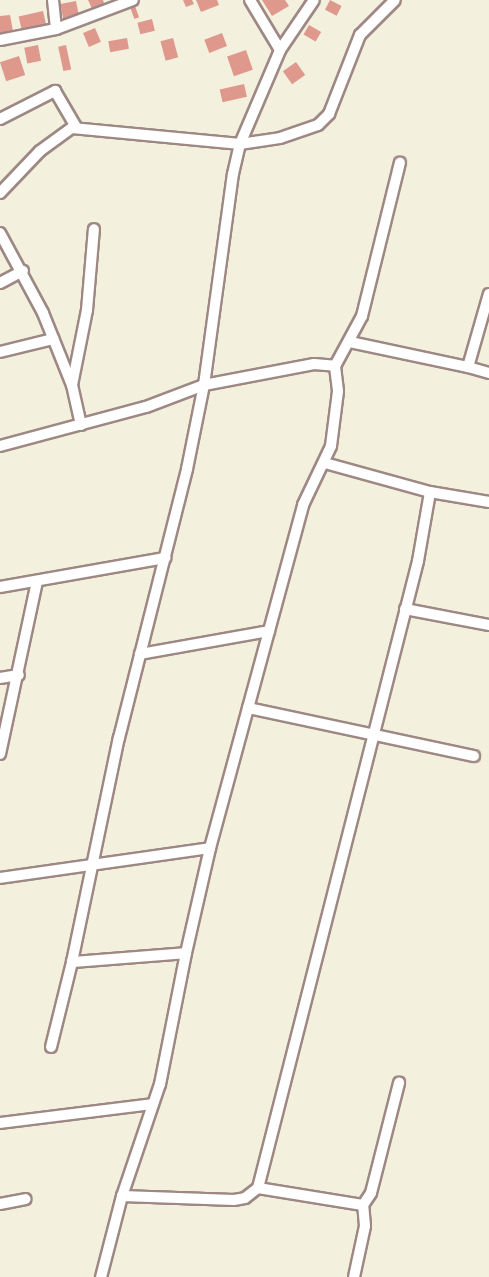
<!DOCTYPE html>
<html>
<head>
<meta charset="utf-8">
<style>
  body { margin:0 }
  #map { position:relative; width:489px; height:1277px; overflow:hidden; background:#f3f0de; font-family:Kalam,sans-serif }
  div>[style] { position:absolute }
  .building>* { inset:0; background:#df988c; transform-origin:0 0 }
  .roads { filter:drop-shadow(2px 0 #9e8884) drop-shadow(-2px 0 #9e8884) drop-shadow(0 2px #9e8884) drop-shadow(0 -2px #9e8884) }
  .street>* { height:10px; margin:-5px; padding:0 5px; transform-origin:5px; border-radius:5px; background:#fff }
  span { translate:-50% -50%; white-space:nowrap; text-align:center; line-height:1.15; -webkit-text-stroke:4.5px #fff; paint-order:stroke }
</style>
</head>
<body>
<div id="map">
  <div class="building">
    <i style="clip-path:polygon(88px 0,103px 0,105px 6px,93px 11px)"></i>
    <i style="clip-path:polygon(183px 0,192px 0,194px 4px,186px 7px)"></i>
    <i style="clip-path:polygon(196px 0,217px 0,219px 5px,201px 12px)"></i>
    <i style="clip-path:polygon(262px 0,285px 0,289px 6px,272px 16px)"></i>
    <i style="left:330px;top:0;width:13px;height:11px;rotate:27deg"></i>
    <i style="left:76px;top:1px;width:16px;height:16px;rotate:79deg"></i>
    <i style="left:135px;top:6px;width:12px;height:5px;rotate:70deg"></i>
    <i style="left:43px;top:11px;width:13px;height:25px;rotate:77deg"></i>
    <i style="clip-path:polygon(10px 15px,13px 31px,0 33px,0 16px)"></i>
    <i style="left:152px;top:19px;width:12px;height:15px;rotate:76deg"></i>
    <i style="left:309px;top:25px;width:14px;height:11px;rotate:30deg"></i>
    <i style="left:95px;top:28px;width:15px;height:13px;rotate:67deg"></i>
    <i style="left:222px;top:33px;width:14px;height:19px;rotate:69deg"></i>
    <i style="left:127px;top:38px;width:11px;height:19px;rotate:80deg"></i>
    <i style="left:173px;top:38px;width:20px;height:13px;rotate:75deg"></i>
    <i style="left:38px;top:45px;width:16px;height:14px;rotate:79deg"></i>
    <i style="left:66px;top:45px;width:25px;height:8px;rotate:78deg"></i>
    <i style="left:246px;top:50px;width:21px;height:20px;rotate:71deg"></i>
    <i style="left:19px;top:56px;width:20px;height:20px;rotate:72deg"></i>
    <i style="left:296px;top:62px;width:16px;height:16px;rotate:55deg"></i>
    <i style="left:244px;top:84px;width:13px;height:25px;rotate:77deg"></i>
  </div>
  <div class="roads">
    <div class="street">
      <i style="left:53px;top:0;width:29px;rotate:84deg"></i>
      <i style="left:0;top:40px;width:57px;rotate:-11.1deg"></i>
      <i style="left:56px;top:29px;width:82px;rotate:-20.6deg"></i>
      <i style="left:280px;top:50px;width:60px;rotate:-55.8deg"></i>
      <i style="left:0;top:119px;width:62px;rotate:-27deg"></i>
      <i style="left:55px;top:91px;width:42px;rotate:59.7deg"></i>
      <i style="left:0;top:193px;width:58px;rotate:-46.4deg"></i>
      <i style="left:40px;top:151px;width:39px;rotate:-36deg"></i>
      <i style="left:72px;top:128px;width:169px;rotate:5.4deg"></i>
      <i style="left:240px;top:144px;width:40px;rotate:-8.5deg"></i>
      <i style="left:280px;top:138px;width:40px;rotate:-18.9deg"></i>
      <i style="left:318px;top:125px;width:16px;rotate:-45deg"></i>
      <i style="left:329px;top:114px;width:85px;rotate:-68.6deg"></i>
      <i style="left:360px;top:35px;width:49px;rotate:-45deg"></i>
      <i style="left:0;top:233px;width:91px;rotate:61.7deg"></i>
      <i style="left:43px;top:313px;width:78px;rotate:68.1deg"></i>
      <i style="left:72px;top:385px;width:41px;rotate:77.3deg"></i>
      <i style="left:0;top:283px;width:26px;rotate:-28deg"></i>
      <i style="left:350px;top:342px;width:121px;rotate:12deg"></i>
      <i style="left:468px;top:367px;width:76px;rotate:-74deg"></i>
      <i style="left:0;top:352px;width:55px;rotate:-13.8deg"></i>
      <i style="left:468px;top:367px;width:22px;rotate:16deg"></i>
      <i style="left:72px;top:385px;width:76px;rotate:-78.7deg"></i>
      <i style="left:87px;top:310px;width:81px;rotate:-85.1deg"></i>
      <i style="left:0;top:446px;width:151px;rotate:-15deg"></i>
      <i style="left:146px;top:407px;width:62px;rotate:-20.8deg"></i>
      <i style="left:204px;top:385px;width:112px;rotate:-10.8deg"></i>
      <i style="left:314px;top:364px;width:21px;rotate:5deg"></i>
      <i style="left:430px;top:492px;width:60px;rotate:9.6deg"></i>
      <i style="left:0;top:587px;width:168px;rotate:-10deg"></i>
      <i style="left:405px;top:609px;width:86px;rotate:10.8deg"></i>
      <i style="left:140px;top:654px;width:131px;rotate:-10.1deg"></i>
      <i style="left:0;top:678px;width:19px;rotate:-9deg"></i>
      <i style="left:248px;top:708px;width:231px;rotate:12deg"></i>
      <i style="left:0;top:754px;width:177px;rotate:-77.9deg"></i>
      <i style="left:0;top:878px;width:212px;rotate:-8.1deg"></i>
      <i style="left:186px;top:953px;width:108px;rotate:-77.1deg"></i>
      <i style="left:210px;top:848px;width:355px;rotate:-74.8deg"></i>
      <i style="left:303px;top:505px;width:65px;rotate:-64.6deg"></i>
      <i style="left:331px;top:446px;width:55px;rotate:-82.7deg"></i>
      <i style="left:338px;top:391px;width:25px;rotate:-97deg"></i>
      <i style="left:335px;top:366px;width:57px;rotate:-61.6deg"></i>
      <i style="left:362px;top:316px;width:158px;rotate:-76.1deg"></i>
      <i style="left:72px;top:962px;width:229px;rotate:-78.2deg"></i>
      <i style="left:119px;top:738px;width:277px;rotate:-75.8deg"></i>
      <i style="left:187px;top:469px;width:86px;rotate:-78.6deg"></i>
      <i style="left:204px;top:385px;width:213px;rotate:-82.2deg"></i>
      <i style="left:233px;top:174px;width:31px;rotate:-77deg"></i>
      <i style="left:240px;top:144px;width:102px;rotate:-66.9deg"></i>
      <i style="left:280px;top:50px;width:58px;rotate:-121deg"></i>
      <i style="left:51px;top:1047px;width:88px;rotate:-76.1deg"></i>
      <i style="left:72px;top:962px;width:114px;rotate:-4.5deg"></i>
      <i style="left:186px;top:953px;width:134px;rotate:101.2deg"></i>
      <i style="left:160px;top:1084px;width:118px;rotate:108.7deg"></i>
      <i style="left:122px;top:1196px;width:84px;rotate:104.5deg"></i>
      <i style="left:0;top:1123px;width:154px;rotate:-7.1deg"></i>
      <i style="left:258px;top:1188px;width:106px;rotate:9.2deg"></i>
      <i style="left:363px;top:1205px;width:14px;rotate:-56deg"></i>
      <i style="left:371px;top:1193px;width:114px;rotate:-75.7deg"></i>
      <i style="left:122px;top:1196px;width:112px;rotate:2deg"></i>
      <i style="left:234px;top:1200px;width:11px;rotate:-10deg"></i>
      <i style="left:245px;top:1198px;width:16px;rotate:-38deg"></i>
      <i style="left:258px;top:1188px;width:647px;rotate:-75.68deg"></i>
      <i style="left:418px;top:561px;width:70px;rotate:-80.1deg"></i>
      <i style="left:430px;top:492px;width:109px;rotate:-164.6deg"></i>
      <i style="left:0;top:1204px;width:26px;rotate:-11deg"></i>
      <i style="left:354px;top:1277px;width:52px;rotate:-77.8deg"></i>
      <i style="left:365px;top:1226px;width:21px;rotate:-95deg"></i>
    </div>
  </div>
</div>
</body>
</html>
